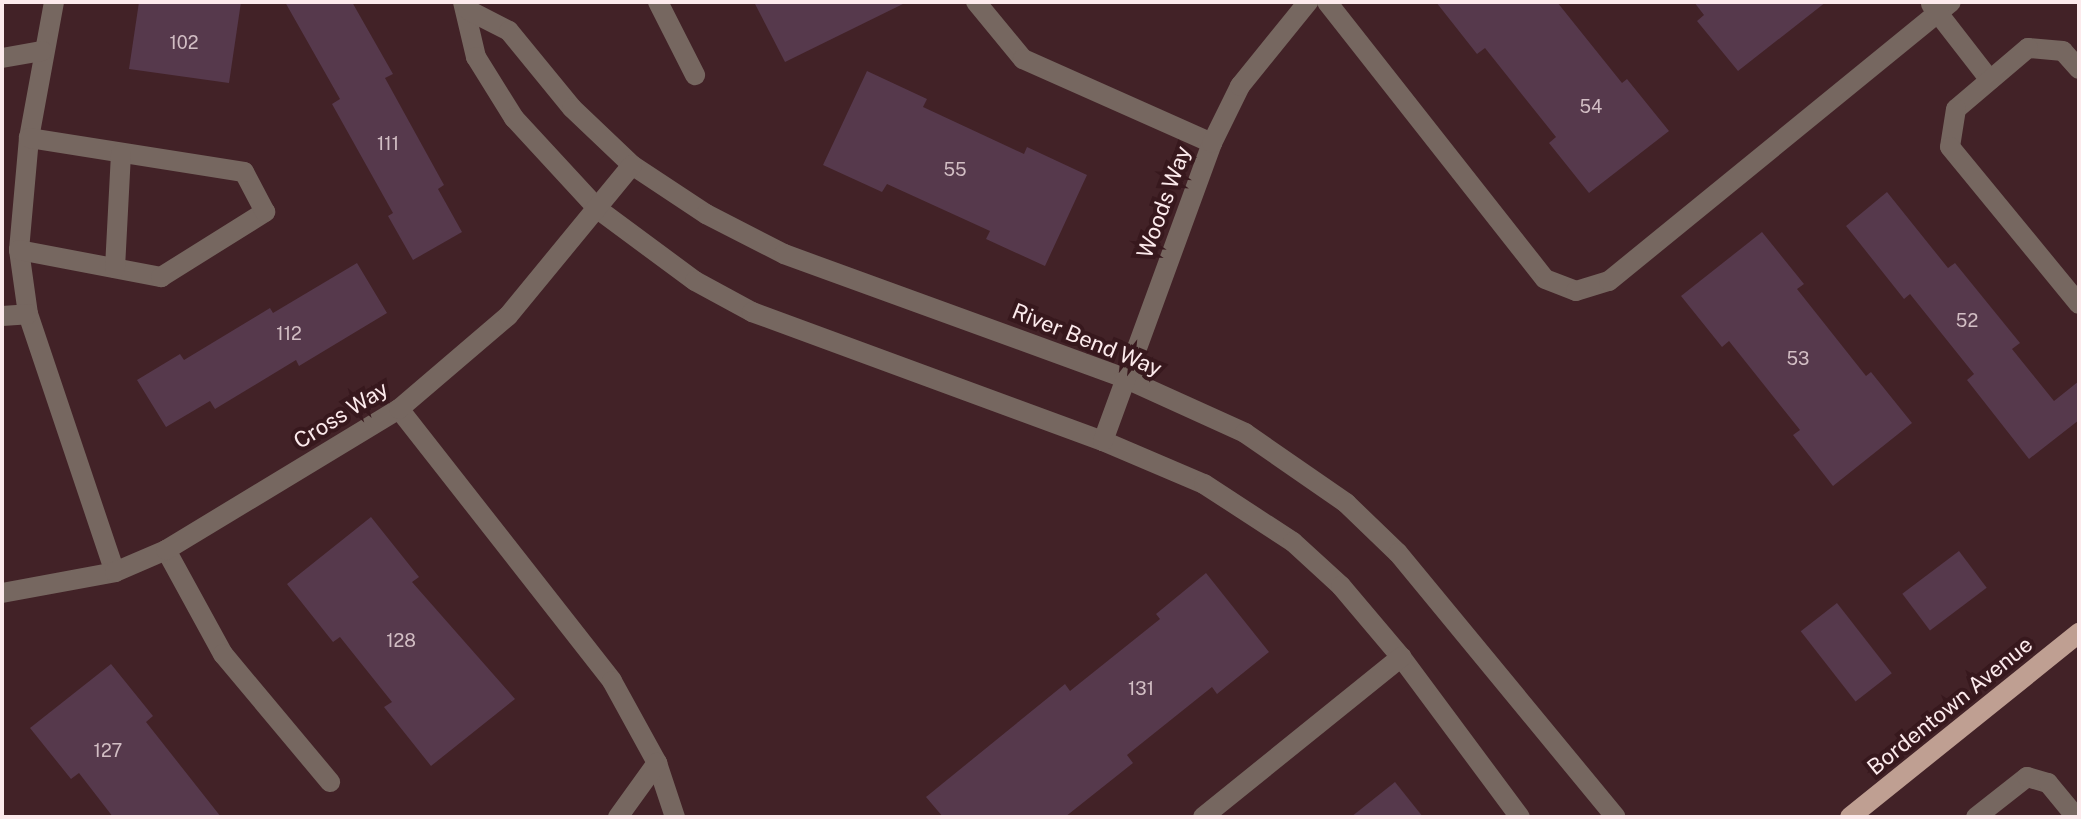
<!DOCTYPE html>
<html>
<head>
<meta charset="utf-8">
<style>
  body { margin:0 }
  #map { position:relative; width:2081px; height:819px; overflow:hidden; background:#422227; font-family:"Public Sans",sans-serif }
  div>[style] { position:absolute }
  .building>* { inset:0; background:#56394c; transform-origin:0 0 }
  .minor>* { height:20px; margin:-10px; padding:0 10px; transform-origin:10px; border-radius:10px; background:#766760 }
  .major>* { height:20px; margin:-10px; padding:0 10px; transform-origin:10px; border-radius:10px; background:#bf9f92 }
  span { translate:-50% -50%; white-space:nowrap; text-align:center; line-height:1.15; -webkit-text-stroke:8px #37181d; paint-order:stroke }
  .number-label { font-size:18px; color:#d2bec4 }
  .number-label span { -webkit-text-stroke-width:0 }
  .street-label { font-size:22px; color:#fceaec }
  .frame { position:absolute; inset:0; border:4px solid #fceaec; pointer-events:none }
</style>
</head>
<body>
<div id="map">
  <div class="building">
    <i style="clip-path:polygon(139px 2px,241px 2px,229px 83px,129px 69px)"></i>
    <i style="clip-path:polygon(285px 2px,352px 2px,393px 74px,385px 78px,444px 185px,438px 189px,462px 232px,413px 260px,388px 216px,393px 213px,332px 104px,340px 99px)"></i>
    <i style="clip-path:polygon(754px 2px,907px 2px,785px 62px)"></i>
    <i style="clip-path:polygon(1436px 2px,1557px 2px,1622px 83px,1627px 79px,1669px 131px,1589px 193px,1549px 143px,1556px 137px,1485px 48px,1477px 54px)"></i>
    <i style="clip-path:polygon(1694px 2px,1826px 2px,1738px 71px,1697px 21px,1704px 15px)"></i>
    <i style="clip-path:polygon(867px 71px,927px 99px,923px 107px,1024px 154px,1027px 147px,1087px 175px,1045px 266px,986px 239px,990px 231px,887px 184px,882px 192px,823px 165px)"></i>
    <i style="clip-path:polygon(1887px 192px,1948px 268px,1955px 263px,2020px 343px,2012px 349px,2054px 401px,2079px 381px,2079px 420px,2029px 459px,1967px 380px,1974px 374px,1910px 294px,1904px 299px,1846px 226px)"></i>
    <i style="clip-path:polygon(1762px 232px,1804px 284px,1797px 289px,1866px 376px,1871px 372px,1912px 423px,1833px 486px,1793px 435px,1800px 430px,1729px 341px,1722px 347px,1681px 296px)"></i>
    <i style="clip-path:polygon(357px 263px,387px 313px,299px 366px,296px 360px,215px 409px,210px 401px,166px 427px,137px 380px,180px 354px,184px 360px,270px 308px,273px 313px)"></i>
    <i style="clip-path:polygon(371px 517px,419px 577px,412px 582px,515px 699px,431px 766px,384px 707px,392px 702px,340px 637px,333px 642px,287px 584px)"></i>
    <i style="left:1959px;top:551px;width:46px;height:71px;rotate:53deg"></i>
    <i style="clip-path:polygon(1206px 573px,1269px 652px,1217px 694px,1212px 687px,1127px 755px,1133px 763px,1065px 817px,943px 817px,926px 797px,1065px 684px,1070px 691px,1160px 619px,1156px 614px)"></i>
    <i style="left:1837px;top:603px;width:89px;height:46px;rotate:52deg"></i>
    <i style="clip-path:polygon(111px 664px,153px 716px,146px 722px,221px 817px,113px 817px,79px 773px,71px 779px,30px 728px)"></i>
    <i style="clip-path:polygon(1395px 782px,1423px 817px,1351px 817px)"></i>
  </div>
  <div class="minor">
    <i style="left:54px;top:2px;width:138px;rotate:100.4deg"></i>
    <i style="left:29px;top:138px;width:112px;rotate:95.1deg"></i>
    <i style="left:19px;top:250px;width:65px;rotate:82deg"></i>
    <i style="left:28px;top:314px;width:272px;rotate:71.4deg"></i>
    <i style="left:463px;top:2px;width:57px;rotate:76.7deg"></i>
    <i style="left:476px;top:57px;width:72px;rotate:58.1deg"></i>
    <i style="left:514px;top:118px;width:125px;rotate:47.3deg"></i>
    <i style="left:599px;top:210px;width:119px;rotate:36.5deg"></i>
    <i style="left:695px;top:281px;width:65px;rotate:28.5deg"></i>
    <i style="left:752px;top:312px;width:374px;rotate:20.2deg"></i>
    <i style="left:1103px;top:441px;width:110px;rotate:23.1deg"></i>
    <i style="left:1204px;top:484px;width:106px;rotate:33.1deg"></i>
    <i style="left:1293px;top:542px;width:65px;rotate:42.5deg"></i>
    <i style="left:1341px;top:586px;width:93px;rotate:49.8deg"></i>
    <i style="left:1401px;top:657px;width:199px;rotate:53.4deg"></i>
    <i style="left:658px;top:2px;width:82px;rotate:63.1deg"></i>
    <i style="left:976px;top:2px;width:74px;rotate:50.5deg"></i>
    <i style="left:1023px;top:59px;width:207px;rotate:24deg"></i>
    <i style="left:1327px;top:2px;width:352px;rotate:51.8deg"></i>
    <i style="left:1545px;top:279px;width:33px;rotate:21deg"></i>
    <i style="left:1576px;top:291px;width:34px;rotate:-17deg"></i>
    <i style="left:1609px;top:281px;width:441px;rotate:-39.2deg"></i>
    <i style="left:1931px;top:4px;width:96px;rotate:52.2deg"></i>
    <i style="left:468px;top:10px;width:46px;rotate:27.1deg"></i>
    <i style="left:509px;top:31px;width:99px;rotate:50.7deg"></i>
    <i style="left:572px;top:108px;width:83px;rotate:43.5deg"></i>
    <i style="left:632px;top:165px;width:89px;rotate:33.5deg"></i>
    <i style="left:706px;top:214px;width:88px;rotate:27.1deg"></i>
    <i style="left:784px;top:254px;width:362px;rotate:20deg"></i>
    <i style="left:1124px;top:378px;width:133px;rotate:24.4deg"></i>
    <i style="left:1245px;top:433px;width:123px;rotate:34.7deg"></i>
    <i style="left:1346px;top:503px;width:72px;rotate:43.9deg"></i>
    <i style="left:1398px;top:553px;width:342px;rotate:50.5deg"></i>
    <i style="left:2px;top:58px;width:41px;rotate:-9.9deg"></i>
    <i style="left:2079px;top:69px;width:24px;rotate:-132deg"></i>
    <i style="left:2063px;top:51px;width:35px;rotate:-175deg"></i>
    <i style="left:2028px;top:48px;width:94px;rotate:139.7deg"></i>
    <i style="left:1956px;top:109px;width:38px;rotate:99deg"></i>
    <i style="left:1950px;top:147px;width:203px;rotate:50.6deg"></i>
    <i style="left:19px;top:250px;width:145px;rotate:10.8deg"></i>
    <i style="left:161px;top:277px;width:123px;rotate:-32deg"></i>
    <i style="left:265px;top:212px;width:45px;rotate:-117.7deg"></i>
    <i style="left:244px;top:172px;width:218px;rotate:-171deg"></i>
    <i style="left:115px;top:268px;width:114px;rotate:-87deg"></i>
    <i style="left:2px;top:316px;width:26px;rotate:-4deg"></i>
    <i style="left:399px;top:409px;width:345px;rotate:51.9deg"></i>
    <i style="left:612px;top:681px;width:94px;rotate:61.2deg"></i>
    <i style="left:657px;top:763px;width:57px;rotate:71.6deg"></i>
    <i style="left:1103px;top:441px;width:317px;rotate:-69.9deg"></i>
    <i style="left:1212px;top:143px;width:64px;rotate:-63.8deg"></i>
    <i style="left:1240px;top:86px;width:108px;rotate:-51deg"></i>
    <i style="left:166px;top:550px;width:119px;rotate:61.3deg"></i>
    <i style="left:223px;top:654px;width:167px;rotate:50.1deg"></i>
    <i style="left:2px;top:593px;width:115px;rotate:-10.5deg"></i>
    <i style="left:115px;top:572px;width:56px;rotate:-23.3deg"></i>
    <i style="left:166px;top:550px;width:272px;rotate:-31.2deg"></i>
    <i style="left:399px;top:409px;width:143px;rotate:-40.5deg"></i>
    <i style="left:508px;top:316px;width:195px;rotate:-50.6deg"></i>
    <i style="left:618px;top:817px;width:67px;rotate:-54.2deg"></i>
    <i style="left:1203px;top:817px;width:255px;rotate:-38.9deg"></i>
    <i style="left:1976px;top:817px;width:65px;rotate:-38.1deg"></i>
    <i style="left:2027px;top:777px;width:22px;rotate:16deg"></i>
    <i style="left:2048px;top:783px;width:44px;rotate:50.5deg"></i>
  </div>
  <div class="major">
    <i style="left:1850px;top:817px;width:294px;rotate:-38.8deg"></i>
  </div>
  <div class="number-label">
    <span style="left:184px;top:43px">102</span>
    <span style="left:1591px;top:107px">54</span>
    <span style="left:388px;top:144px">111</span>
    <span style="left:955px;top:170px">55</span>
    <span style="left:1967px;top:321px">52</span>
    <span style="left:289px;top:334px">112</span>
    <span style="left:1798px;top:359px">53</span>
    <span style="left:401px;top:641px">128</span>
    <span style="left:1141px;top:689px">131</span>
    <span style="left:108px;top:751px">127</span>
  </div>
  <div class="street-label">
    <span style="left:1164px;top:202px;rotate:-70deg">Woods Way</span>
    <span style="left:1087px;top:340px;rotate:22deg">River Bend Way</span>
    <span style="left:341px;top:415px;rotate:-32deg">Cross Way</span>
    <span style="left:1950px;top:706px;rotate:-39deg">Bordentown Avenue</span>
  </div>
  <div class="frame"></div>
</div>
</body>
</html>
